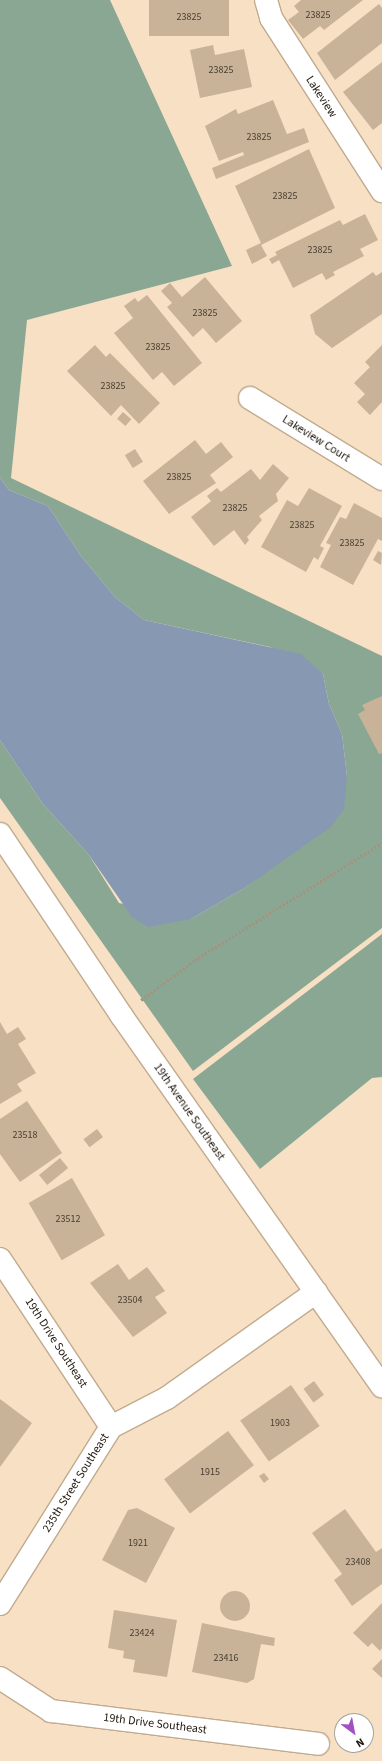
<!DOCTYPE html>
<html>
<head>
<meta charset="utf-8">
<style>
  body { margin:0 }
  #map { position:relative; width:382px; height:1761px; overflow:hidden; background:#f7e0c4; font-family:"Source Sans 3",sans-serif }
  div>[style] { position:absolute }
  .forest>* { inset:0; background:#8aa794 }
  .water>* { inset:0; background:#8799b2 }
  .building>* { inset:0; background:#c8b399; transform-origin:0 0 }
  .round { border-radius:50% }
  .path>* { height:2.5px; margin-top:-1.25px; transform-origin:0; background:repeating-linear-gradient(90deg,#a3927d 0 2px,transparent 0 4px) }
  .roads { filter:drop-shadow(1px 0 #c1ab90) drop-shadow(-1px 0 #c1ab90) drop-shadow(0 1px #c1ab90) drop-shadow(0 -1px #c1ab90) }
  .minor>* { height:22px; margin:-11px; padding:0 11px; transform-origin:11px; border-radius:11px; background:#fff }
  .tertiary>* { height:22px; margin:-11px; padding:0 11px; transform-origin:11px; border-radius:11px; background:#fff }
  span { translate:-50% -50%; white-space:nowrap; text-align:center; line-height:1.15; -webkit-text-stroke:4px #fff; paint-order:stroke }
  .number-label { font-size:10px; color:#493e30 }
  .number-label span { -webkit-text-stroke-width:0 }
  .street-label { font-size:12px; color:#1f170d }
  .north { position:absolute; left:334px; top:1713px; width:40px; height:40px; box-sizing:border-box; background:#fff; border:1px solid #a5a29e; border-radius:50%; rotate:148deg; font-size:11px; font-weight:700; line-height:16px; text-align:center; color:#1f170d }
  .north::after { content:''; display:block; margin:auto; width:14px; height:18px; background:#a251c1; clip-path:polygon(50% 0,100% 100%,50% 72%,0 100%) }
</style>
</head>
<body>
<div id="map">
  <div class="forest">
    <i style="clip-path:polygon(0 0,110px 0,232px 266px,27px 320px,11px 478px,382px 656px,382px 928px,193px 1071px,0 798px,0 740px,43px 804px,89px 855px,119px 903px,191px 919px,243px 889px,283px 859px,347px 776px,342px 734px,329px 704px,323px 674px,270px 647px,144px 620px,115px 597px,81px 556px,48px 506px,9px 490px,0 478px)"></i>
    <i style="clip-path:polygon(382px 934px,382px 1077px,372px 1078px,260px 1169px,193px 1079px)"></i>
  </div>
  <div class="water">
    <i style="clip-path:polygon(0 478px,9px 490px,48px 506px,81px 556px,115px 597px,144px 620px,301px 654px,323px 674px,329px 704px,342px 734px,347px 776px,344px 809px,331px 827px,243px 889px,191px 919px,148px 927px,132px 917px,89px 855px,43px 804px,0 740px)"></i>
  </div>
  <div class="building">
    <i style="left:149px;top:0;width:80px;height:36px"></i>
    <i style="clip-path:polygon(301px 0,363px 0,324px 30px,320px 26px,303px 39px,288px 20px,299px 12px,294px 6px)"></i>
    <i style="clip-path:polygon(379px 4px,382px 8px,382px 43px,335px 80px,317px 53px)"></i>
    <i style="clip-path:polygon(213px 45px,215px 55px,244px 49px,252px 87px,200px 98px,190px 50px)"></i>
    <i style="clip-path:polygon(382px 62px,382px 123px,373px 130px,343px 92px)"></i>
    <i style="clip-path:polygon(273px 100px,287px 134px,304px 128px,309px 142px,216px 179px,212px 168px,244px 155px,243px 152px,219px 161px,205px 126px,236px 109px,238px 114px)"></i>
    <i style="clip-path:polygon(309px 149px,335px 208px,261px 245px,267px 256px,252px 264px,246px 250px,261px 243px,235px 186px)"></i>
    <i style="clip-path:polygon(365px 214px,378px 240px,360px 249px,364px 256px,333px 272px,335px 275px,326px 280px,322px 273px,293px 288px,279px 260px,272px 264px,269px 259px,277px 255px,275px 252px,340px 220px,343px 225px)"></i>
    <i style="clip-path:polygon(373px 272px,376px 276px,382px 272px,382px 314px,332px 348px,315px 334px,310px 315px)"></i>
    <i style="clip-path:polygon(205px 277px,242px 321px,216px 343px,203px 328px,193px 337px,167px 307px,172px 303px,161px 291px,170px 283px,182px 297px)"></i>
    <i style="clip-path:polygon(147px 295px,202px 363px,174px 386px,162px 372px,153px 380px,114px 333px,133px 318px,124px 306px,135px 298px,138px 302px)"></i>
    <i style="clip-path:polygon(95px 345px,106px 357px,110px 353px,160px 403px,139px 424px,121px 405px,111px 416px,67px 371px)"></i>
    <i style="clip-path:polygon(382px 345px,382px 402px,370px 415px,357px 402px,365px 394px,354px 383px,370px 367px,365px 362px)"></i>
    <i style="left:123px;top:412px;width:11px;height:9px;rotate:41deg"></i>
    <i style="clip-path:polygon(195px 440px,206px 454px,221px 442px,233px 457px,210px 475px,216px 483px,169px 514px,143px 481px)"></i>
    <i style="left:135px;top:449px;width:15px;height:12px;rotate:58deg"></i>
    <i style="clip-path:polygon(273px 464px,289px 478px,276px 494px,278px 501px,259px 516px,262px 520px,247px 537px,249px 540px,245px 545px,234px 530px,214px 546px,191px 517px,211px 501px,207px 496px,217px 488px,221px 492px,251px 469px,260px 480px)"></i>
    <i style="clip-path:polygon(309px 488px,342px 506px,320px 546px,324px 548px,318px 560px,314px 557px,306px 572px,261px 547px,287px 500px,298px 506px)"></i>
    <i style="clip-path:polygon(354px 503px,382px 518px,382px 541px,378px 539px,353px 585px,320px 567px,331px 545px,326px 543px,340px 517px,346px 519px)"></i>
    <i style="clip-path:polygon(378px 551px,382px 553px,381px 565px,373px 560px)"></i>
    <i style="clip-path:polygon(382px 696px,382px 753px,379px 754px,358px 714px,365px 710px,362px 705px)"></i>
    <i style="clip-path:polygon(0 1022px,7px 1034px,18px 1027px,26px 1039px,18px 1044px,36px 1073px,17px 1084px,22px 1091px,0 1104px)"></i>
    <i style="clip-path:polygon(27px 1101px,62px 1153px,20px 1182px,0 1154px,0 1119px)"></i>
    <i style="left:97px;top:1129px;width:10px;height:17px;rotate:53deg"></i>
    <i style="left:60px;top:1158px;width:13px;height:27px;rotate:51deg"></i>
    <i style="left:72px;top:1178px;width:66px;height:50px;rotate:60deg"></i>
    <i style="clip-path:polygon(118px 1264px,129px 1280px,147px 1267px,165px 1291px,155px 1297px,167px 1313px,133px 1337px,90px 1283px)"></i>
    <i style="left:314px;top:1381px;width:17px;height:13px;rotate:54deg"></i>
    <i style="left:291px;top:1385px;width:50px;height:62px;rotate:55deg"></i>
    <i style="clip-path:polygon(0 1399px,32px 1423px,0 1467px)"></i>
    <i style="left:228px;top:1431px;width:43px;height:80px;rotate:53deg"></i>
    <i style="clip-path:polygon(264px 1473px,269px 1479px,264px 1483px,259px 1476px)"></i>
    <i style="clip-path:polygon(137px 1508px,175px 1528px,146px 1583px,102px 1560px,128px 1510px)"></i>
    <i style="clip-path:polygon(345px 1509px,376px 1552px,382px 1548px,382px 1584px,352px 1606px,334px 1580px,342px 1574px,312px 1533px)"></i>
    <i class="round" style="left:220px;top:1591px;width:30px;height:30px"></i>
    <i style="clip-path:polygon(382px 1603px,382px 1648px,380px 1651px,372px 1643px,368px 1647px,353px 1633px)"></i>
    <i style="clip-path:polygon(114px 1610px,177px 1620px,167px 1677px,133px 1672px,135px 1660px,123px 1658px,124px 1651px,108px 1648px)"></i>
    <i style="clip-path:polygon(202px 1623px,275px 1638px,274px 1646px,261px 1644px,254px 1679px,247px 1683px,192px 1672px)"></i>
    <i style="clip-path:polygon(382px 1659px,382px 1678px,372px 1669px)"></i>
  </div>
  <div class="path">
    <i style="left:141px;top:1000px;width:71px;rotate:-36.4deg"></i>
    <i style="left:198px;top:958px;width:217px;rotate:-32deg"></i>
  </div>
  <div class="roads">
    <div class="minor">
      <i style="left:266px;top:0;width:19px;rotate:74deg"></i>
      <i style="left:271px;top:18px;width:206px;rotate:57.3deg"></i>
      <i style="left:250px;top:398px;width:155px;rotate:31.5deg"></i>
      <i style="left:0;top:1259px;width:201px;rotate:56.5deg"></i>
      <i style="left:0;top:1604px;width:209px;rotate:-57.9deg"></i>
      <i style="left:111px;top:1427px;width:63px;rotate:-27.4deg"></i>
      <i style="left:167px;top:1398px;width:183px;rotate:-35.4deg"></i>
      <i style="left:0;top:1678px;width:61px;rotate:32.9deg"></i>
      <i style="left:51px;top:1711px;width:269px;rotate:7deg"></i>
    </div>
    <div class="tertiary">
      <i style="left:0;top:834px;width:218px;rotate:56.2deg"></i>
      <i style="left:121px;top:1015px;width:454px;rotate:54.9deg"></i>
    </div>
  </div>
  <div class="number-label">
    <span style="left:318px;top:16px">23825</span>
    <span style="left:189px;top:18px">23825</span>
    <span style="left:221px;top:71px">23825</span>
    <span style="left:259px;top:138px">23825</span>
    <span style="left:285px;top:197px">23825</span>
    <span style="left:320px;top:251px">23825</span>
    <span style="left:205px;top:314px">23825</span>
    <span style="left:158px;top:348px">23825</span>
    <span style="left:113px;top:387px">23825</span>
    <span style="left:179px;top:478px">23825</span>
    <span style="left:235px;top:509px">23825</span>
    <span style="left:302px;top:526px">23825</span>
    <span style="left:352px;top:544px">23825</span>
    <span style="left:25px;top:1136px">23518</span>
    <span style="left:68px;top:1220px">23512</span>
    <span style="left:130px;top:1301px">23504</span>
    <span style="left:280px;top:1424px">1903</span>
    <span style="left:210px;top:1473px">1915</span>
    <span style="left:138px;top:1544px">1921</span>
    <span style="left:358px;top:1563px">23408</span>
    <span style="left:142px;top:1634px">23424</span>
    <span style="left:226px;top:1659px">23416</span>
  </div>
  <div class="street-label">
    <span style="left:321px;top:97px;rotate:57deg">Lakeview</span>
    <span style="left:316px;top:439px;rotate:32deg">Lakeview Court</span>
    <span style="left:189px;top:1112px;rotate:55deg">19th Avenue Southeast</span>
    <span style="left:56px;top:1343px;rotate:57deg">19th Drive Southeast</span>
    <span style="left:76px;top:1483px;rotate:-58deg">235th Street Southeast</span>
    <span style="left:155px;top:1724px;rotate:7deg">19th Drive Southeast</span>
  </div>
  <div class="north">N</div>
</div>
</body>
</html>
